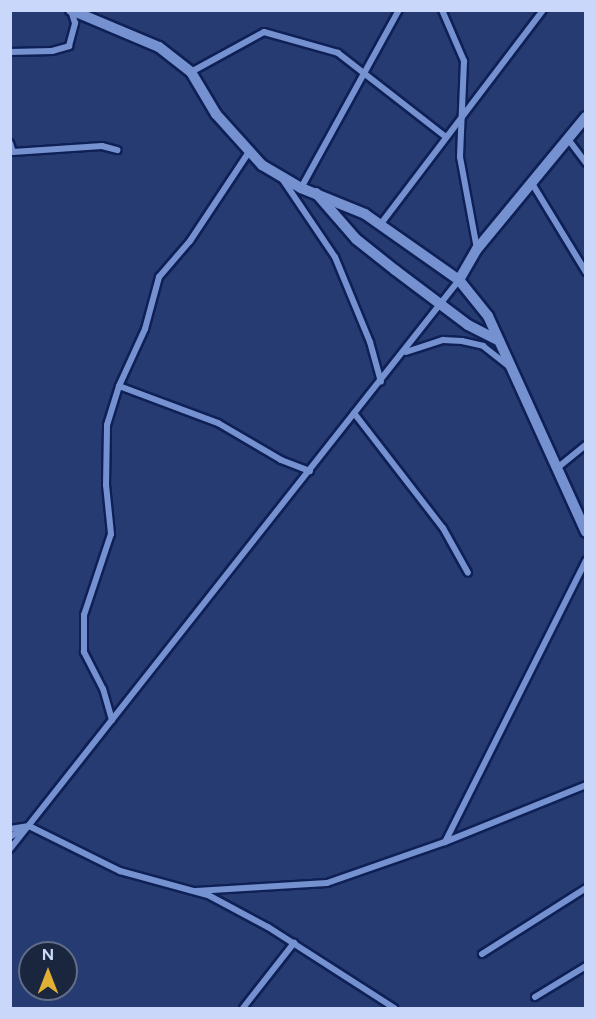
<!DOCTYPE html>
<html>
<head>
<meta charset="utf-8">
<style>
  body { margin:0 }
  #map { position:relative; width:596px; height:1019px; overflow:hidden; background:#253b72; font-family:Figtree,sans-serif }
  div>[style] { position:absolute }
  .roads { filter:drop-shadow(2px 0 #0e2055) drop-shadow(-2px 0 #0e2055) drop-shadow(0 2px #0e2055) drop-shadow(0 -2px #0e2055) }
  .minor>* { height:6px; margin:-3px; padding:0 3px; transform-origin:3px; border-radius:3px; background:#7591cf }
  .tertiary>* { height:10px; margin:-5px; padding:0 5px; transform-origin:5px; border-radius:5px; background:#7591cf }
  span { translate:-50% -50%; white-space:nowrap; text-align:center; line-height:1.15; -webkit-text-stroke:4.5px #1a253e; paint-order:stroke }
  .frame { position:absolute; inset:0; border:12px solid #c9d8fa; pointer-events:none }
  .north { position:absolute; left:18px; top:941px; width:60px; height:60px; box-sizing:border-box; background:#1a253e; border:2px solid #606d89; border-radius:50%; rotate:0deg; font-size:16px; font-weight:700; line-height:24px; text-align:center; color:#c9d8fa }
  .north::after { content:''; display:block; margin:auto; width:21px; height:27px; background:#e1af34; clip-path:polygon(50% 0,100% 100%,50% 72%,0 100%) }
</style>
</head>
<body>
<div id="map">
  <div class="roads">
    <div class="minor">
      <i style="left:442px;top:10px;width:56px;rotate:66.7deg"></i>
      <i style="left:464px;top:61px;width:96px;rotate:92.4deg"></i>
      <i style="left:460px;top:157px;width:94px;rotate:79.5deg"></i>
      <i style="left:10px;top:52px;width:42px;rotate:-1.4deg"></i>
      <i style="left:52px;top:51px;width:18px;rotate:-16deg"></i>
      <i style="left:69px;top:46px;width:24px;rotate:-75deg"></i>
      <i style="left:75px;top:23px;width:13px;rotate:-108deg"></i>
      <i style="left:191px;top:72px;width:83px;rotate:-28.7deg"></i>
      <i style="left:264px;top:32px;width:77px;rotate:15.8deg"></i>
      <i style="left:338px;top:53px;width:137px;rotate:37.9deg"></i>
      <i style="left:568px;top:139px;width:30px;rotate:53deg"></i>
      <i style="left:10px;top:143px;width:9px;rotate:72deg"></i>
      <i style="left:13px;top:152px;width:89px;rotate:-3.9deg"></i>
      <i style="left:102px;top:146px;width:16px;rotate:15deg"></i>
      <i style="left:283px;top:180px;width:93px;rotate:56deg"></i>
      <i style="left:335px;top:257px;width:92px;rotate:67.6deg"></i>
      <i style="left:370px;top:342px;width:41px;rotate:74.6deg"></i>
      <i style="left:533px;top:185px;width:102px;rotate:58.7deg"></i>
      <i style="left:301px;top:188px;width:203px;rotate:-61.2deg"></i>
      <i style="left:380px;top:225px;width:270px;rotate:-52.8deg"></i>
      <i style="left:406px;top:352px;width:39px;rotate:-18deg"></i>
      <i style="left:443px;top:340px;width:19px;rotate:3deg"></i>
      <i style="left:462px;top:341px;width:22px;rotate:13deg"></i>
      <i style="left:483px;top:346px;width:33px;rotate:38deg"></i>
      <i style="left:119px;top:386px;width:106px;rotate:20.5deg"></i>
      <i style="left:218px;top:423px;width:73px;rotate:30.4deg"></i>
      <i style="left:281px;top:460px;width:31px;rotate:21deg"></i>
      <i style="left:354px;top:413px;width:145px;rotate:52.3deg"></i>
      <i style="left:443px;top:528px;width:51px;rotate:60.9deg"></i>
      <i style="left:556px;top:469px;width:38px;rotate:-39deg"></i>
      <i style="left:112px;top:720px;width:32px;rotate:-106deg"></i>
      <i style="left:103px;top:689px;width:42px;rotate:-117.2deg"></i>
      <i style="left:84px;top:652px;width:37px;rotate:-90deg"></i>
      <i style="left:84px;top:615px;width:85px;rotate:-71.6deg"></i>
      <i style="left:111px;top:534px;width:49px;rotate:-95.8deg"></i>
      <i style="left:106px;top:485px;width:60px;rotate:-89deg"></i>
      <i style="left:107px;top:425px;width:41px;rotate:-72.9deg"></i>
      <i style="left:119px;top:386px;width:63px;rotate:-65.5deg"></i>
      <i style="left:145px;top:329px;width:54px;rotate:-74.9deg"></i>
      <i style="left:159px;top:277px;width:48px;rotate:-49.3deg"></i>
      <i style="left:190px;top:241px;width:107px;rotate:-56.5deg"></i>
      <i style="left:10px;top:829px;width:19px;rotate:-9deg"></i>
      <i style="left:29px;top:826px;width:102px;rotate:26.3deg"></i>
      <i style="left:120px;top:871px;width:91px;rotate:15.3deg"></i>
      <i style="left:208px;top:895px;width:68px;rotate:28.1deg"></i>
      <i style="left:268px;top:927px;width:150px;rotate:32.7deg"></i>
      <i style="left:10px;top:837px;width:17px;rotate:-31deg"></i>
      <i style="left:445px;top:842px;width:152px;rotate:-22deg"></i>
      <i style="left:10px;top:849px;width:725px;rotate:-51.72deg"></i>
      <i style="left:196px;top:891px;width:131px;rotate:-3.5deg"></i>
      <i style="left:327px;top:883px;width:125px;rotate:-19.2deg"></i>
      <i style="left:445px;top:842px;width:315px;rotate:-63.4deg"></i>
      <i style="left:482px;top:954px;width:123px;rotate:-32.4deg"></i>
      <i style="left:535px;top:997px;width:60px;rotate:-31.3deg"></i>
      <i style="left:243px;top:1008px;width:83px;rotate:-51.9deg"></i>
    </div>
    <div class="tertiary">
      <i style="left:71px;top:10px;width:95px;rotate:22.8deg"></i>
      <i style="left:159px;top:47px;width:41px;rotate:38deg"></i>
      <i style="left:191px;top:72px;width:49px;rotate:59.2deg"></i>
      <i style="left:216px;top:114px;width:69px;rotate:48deg"></i>
      <i style="left:262px;top:165px;width:45px;rotate:30.5deg"></i>
      <i style="left:301px;top:188px;width:69px;rotate:22.1deg"></i>
      <i style="left:365px;top:214px;width:115px;rotate:35.1deg"></i>
      <i style="left:459px;top:280px;width:46px;rotate:51.1deg"></i>
      <i style="left:488px;top:316px;width:237px;rotate:65.6deg"></i>
      <i style="left:316px;top:193px;width:61px;rotate:49deg"></i>
      <i style="left:356px;top:239px;width:50px;rotate:38.5deg"></i>
      <i style="left:395px;top:270px;width:91px;rotate:37deg"></i>
      <i style="left:468px;top:325px;width:35px;rotate:27deg"></i>
      <i style="left:459px;top:280px;width:36px;rotate:-60deg"></i>
      <i style="left:477px;top:249px;width:171px;rotate:-50.5deg"></i>
    </div>
  </div>
  <div class="frame"></div>
  <div class="north">N</div>
</div>
</body>
</html>
